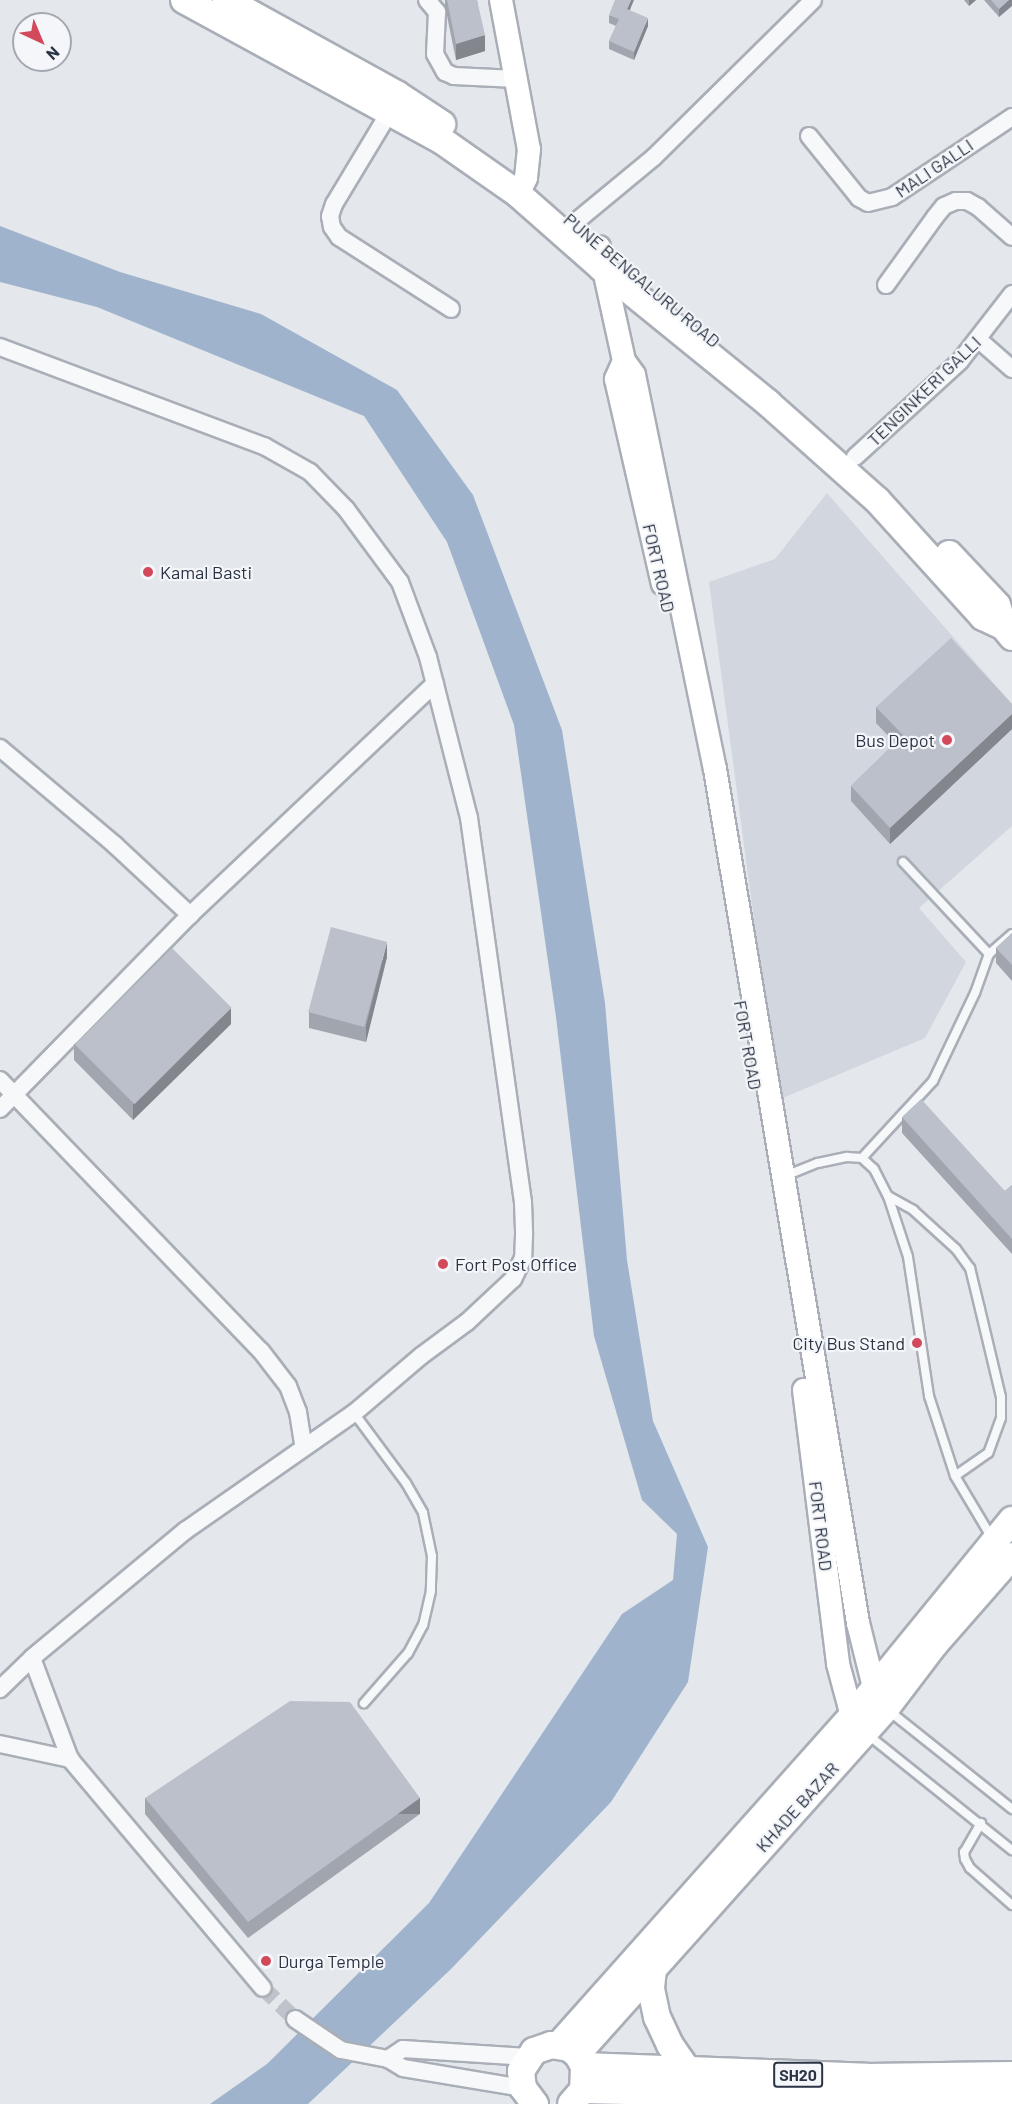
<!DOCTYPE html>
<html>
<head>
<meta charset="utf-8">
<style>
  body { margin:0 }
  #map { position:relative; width:1012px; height:2104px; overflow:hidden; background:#e4e7ec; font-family:Barlow,sans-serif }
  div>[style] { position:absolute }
  .built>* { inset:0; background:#d2d6de }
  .water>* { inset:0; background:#9fb4cc }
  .minor-tunnel>* { height:16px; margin-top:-8px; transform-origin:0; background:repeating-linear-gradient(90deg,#bfc3cb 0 16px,transparent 0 24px) }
  .roads { filter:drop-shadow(2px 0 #a9aeb7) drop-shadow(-2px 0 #a9aeb7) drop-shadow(0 2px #a9aeb7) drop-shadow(0 -2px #a9aeb7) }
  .service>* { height:8px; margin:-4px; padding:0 4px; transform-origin:4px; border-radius:4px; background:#f7f8fa }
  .minor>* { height:16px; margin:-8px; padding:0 8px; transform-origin:8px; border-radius:8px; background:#f7f8fa }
  .secondary>* { height:22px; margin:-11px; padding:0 11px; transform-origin:11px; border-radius:11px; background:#fff }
  .primary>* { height:26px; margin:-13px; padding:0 13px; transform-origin:13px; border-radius:13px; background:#fff }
  .wall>* { inset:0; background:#a1a5ae }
  .shaded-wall>* { inset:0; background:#83868d; transform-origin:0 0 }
  .building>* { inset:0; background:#bbc0ca; transform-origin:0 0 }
  .dots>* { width:16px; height:16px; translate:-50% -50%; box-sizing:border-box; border:3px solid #f4f6f9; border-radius:50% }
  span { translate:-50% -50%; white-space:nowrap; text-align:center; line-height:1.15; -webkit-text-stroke:4.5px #f4f6f9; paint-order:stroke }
  .shield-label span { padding:2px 4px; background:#f4f6f9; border:2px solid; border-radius:4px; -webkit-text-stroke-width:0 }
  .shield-label { font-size:16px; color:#2b3445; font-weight:700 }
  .street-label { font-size:18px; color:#2b3445 }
  .poi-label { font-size:18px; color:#2b3445 }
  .left { translate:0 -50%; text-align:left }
  .right { translate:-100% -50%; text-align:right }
  .north { position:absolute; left:12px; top:12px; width:60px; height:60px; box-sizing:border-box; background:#f4f6f9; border:2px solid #a4a8b1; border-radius:50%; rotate:136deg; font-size:16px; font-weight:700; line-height:24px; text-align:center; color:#2b3445 }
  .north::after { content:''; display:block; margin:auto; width:21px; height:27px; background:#d1495b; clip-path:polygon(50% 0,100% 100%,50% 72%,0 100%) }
</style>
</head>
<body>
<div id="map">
  <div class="built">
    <i style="clip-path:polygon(827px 493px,1012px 704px,1012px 826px,919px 908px,966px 962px,925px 1038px,778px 1100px,709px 582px,775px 559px)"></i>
  </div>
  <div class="water">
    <i style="clip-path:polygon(0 226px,120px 272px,261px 314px,397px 390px,473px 495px,562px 730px,605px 1003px,627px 1260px,653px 1421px,708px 1547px,688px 1682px,611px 1802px,451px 1969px,308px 2104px,210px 2104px,267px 2064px,429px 1903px,622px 1614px,673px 1580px,677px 1534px,642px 1500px,594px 1336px,556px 1017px,514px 725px,447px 542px,364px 416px,97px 307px,0 282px)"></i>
  </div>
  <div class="minor-tunnel">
    <i style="left:263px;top:1988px;width:45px;rotate:44.1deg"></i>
  </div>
  <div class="roads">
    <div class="service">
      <i style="left:903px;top:862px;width:126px;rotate:46.9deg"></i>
      <i style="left:862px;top:1158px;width:105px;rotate:-47.3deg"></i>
      <i style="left:933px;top:1081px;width:98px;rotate:-64.5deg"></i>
      <i style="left:975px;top:993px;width:41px;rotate:-70.3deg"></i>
      <i style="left:989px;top:954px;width:30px;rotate:-41deg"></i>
      <i style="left:785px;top:1176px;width:35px;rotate:-22deg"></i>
      <i style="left:818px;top:1163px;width:30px;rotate:-12deg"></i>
      <i style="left:847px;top:1157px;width:15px;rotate:4deg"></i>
      <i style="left:862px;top:1158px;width:16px;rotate:43deg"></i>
      <i style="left:874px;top:1169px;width:30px;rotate:63deg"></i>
      <i style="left:888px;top:1196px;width:64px;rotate:71.8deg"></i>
      <i style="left:908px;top:1257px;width:141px;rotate:81.4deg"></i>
      <i style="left:929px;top:1396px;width:84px;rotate:72deg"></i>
      <i style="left:955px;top:1476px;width:72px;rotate:59.2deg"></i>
      <i style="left:888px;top:1196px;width:29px;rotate:29deg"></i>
      <i style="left:913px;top:1210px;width:58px;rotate:42.2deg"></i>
      <i style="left:956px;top:1249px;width:24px;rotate:54deg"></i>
      <i style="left:970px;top:1268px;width:42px;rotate:76.3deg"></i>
      <i style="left:980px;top:1309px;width:90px;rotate:76.6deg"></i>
      <i style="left:1001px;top:1397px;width:21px;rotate:90deg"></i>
      <i style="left:1001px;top:1418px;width:37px;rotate:110deg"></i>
      <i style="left:988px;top:1453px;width:40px;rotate:145.1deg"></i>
      <i style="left:354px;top:1413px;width:87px;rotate:53.4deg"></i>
      <i style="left:406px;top:1483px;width:34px;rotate:60deg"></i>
      <i style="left:423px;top:1513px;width:44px;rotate:78.2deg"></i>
      <i style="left:432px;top:1556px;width:35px;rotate:92deg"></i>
      <i style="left:431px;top:1591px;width:35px;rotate:103deg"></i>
      <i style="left:423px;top:1625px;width:32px;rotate:118deg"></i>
      <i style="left:408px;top:1653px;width:67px;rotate:131.3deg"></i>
      <i style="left:888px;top:1710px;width:159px;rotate:38.6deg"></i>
      <i style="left:867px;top:1734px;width:186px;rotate:38.7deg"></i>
      <i style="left:981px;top:1823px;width:34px;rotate:120deg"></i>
      <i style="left:964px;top:1852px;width:7px;rotate:82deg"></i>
      <i style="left:965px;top:1859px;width:10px;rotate:61deg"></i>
      <i style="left:970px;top:1868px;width:56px;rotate:41.4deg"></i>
    </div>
    <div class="minor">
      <i style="left:427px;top:0;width:16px;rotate:50deg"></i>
      <i style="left:437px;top:12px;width:42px;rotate:92.7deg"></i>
      <i style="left:435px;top:54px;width:21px;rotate:61deg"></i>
      <i style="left:445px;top:72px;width:10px;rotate:24deg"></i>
      <i style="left:454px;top:76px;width:62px;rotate:2.8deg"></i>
      <i style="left:389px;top:113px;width:106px;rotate:121.1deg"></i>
      <i style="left:334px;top:204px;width:13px;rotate:108deg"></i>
      <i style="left:330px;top:216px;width:11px;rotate:80deg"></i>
      <i style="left:332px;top:227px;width:12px;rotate:55deg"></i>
      <i style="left:339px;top:237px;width:133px;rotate:32.7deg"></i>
      <i style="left:809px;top:136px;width:80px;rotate:51.1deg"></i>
      <i style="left:859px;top:198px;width:10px;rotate:29deg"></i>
      <i style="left:868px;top:203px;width:25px;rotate:-14deg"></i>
      <i style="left:892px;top:197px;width:144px;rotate:-33.7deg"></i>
      <i style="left:573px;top:224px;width:105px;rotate:-39.6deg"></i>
      <i style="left:654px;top:157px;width:223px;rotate:-44.6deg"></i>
      <i style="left:886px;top:285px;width:84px;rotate:-54.2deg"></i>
      <i style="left:935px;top:217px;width:14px;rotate:-51deg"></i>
      <i style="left:944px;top:206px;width:13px;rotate:-23deg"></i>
      <i style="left:956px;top:201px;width:11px"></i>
      <i style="left:967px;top:201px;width:13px;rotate:29deg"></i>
      <i style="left:978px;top:207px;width:45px;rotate:41.4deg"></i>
      <i style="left:979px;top:340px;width:44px;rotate:41.3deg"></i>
      <i style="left:0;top:347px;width:282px;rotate:20.6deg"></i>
      <i style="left:264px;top:446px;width:53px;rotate:29.5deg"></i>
      <i style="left:310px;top:472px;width:52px;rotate:45.8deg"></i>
      <i style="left:346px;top:509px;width:91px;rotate:53.5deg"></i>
      <i style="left:400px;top:582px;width:80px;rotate:69.5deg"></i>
      <i style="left:428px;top:657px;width:166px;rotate:75.7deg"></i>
      <i style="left:469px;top:818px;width:388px;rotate:82deg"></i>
      <i style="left:523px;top:1202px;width:33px;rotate:88deg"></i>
      <i style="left:524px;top:1235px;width:23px;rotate:92deg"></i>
      <i style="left:523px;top:1258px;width:23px;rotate:115deg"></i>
      <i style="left:513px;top:1279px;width:63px;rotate:136.9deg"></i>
      <i style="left:467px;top:1322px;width:57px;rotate:143.5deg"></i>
      <i style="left:421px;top:1356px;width:88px;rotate:139.6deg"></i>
      <i style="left:354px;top:1413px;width:205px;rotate:145.1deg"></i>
      <i style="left:186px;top:1530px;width:200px;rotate:140.3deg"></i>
      <i style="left:32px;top:1658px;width:45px;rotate:135.9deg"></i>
      <i style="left:855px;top:457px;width:142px;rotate:-42.4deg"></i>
      <i style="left:960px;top:361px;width:85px;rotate:-52.2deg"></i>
      <i style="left:0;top:748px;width:150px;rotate:40.1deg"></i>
      <i style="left:115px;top:845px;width:103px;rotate:43deg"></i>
      <i style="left:0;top:1080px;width:376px;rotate:46.1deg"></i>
      <i style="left:261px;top:1351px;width:44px;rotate:52.4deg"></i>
      <i style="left:288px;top:1386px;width:28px;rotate:69deg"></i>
      <i style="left:298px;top:1412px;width:36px;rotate:81deg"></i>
      <i style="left:0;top:1109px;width:272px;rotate:-45.6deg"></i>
      <i style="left:190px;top:915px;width:337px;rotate:-43.4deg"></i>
      <i style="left:32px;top:1658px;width:108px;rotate:69.4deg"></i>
      <i style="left:70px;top:1759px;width:299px;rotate:49.9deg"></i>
      <i style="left:0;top:1744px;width:72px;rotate:12.1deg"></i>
      <i style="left:295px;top:2019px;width:55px;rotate:34deg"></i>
      <i style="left:341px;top:2050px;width:48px;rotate:10.8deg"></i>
      <i style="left:388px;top:2059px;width:17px;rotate:31deg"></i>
      <i style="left:403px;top:2068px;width:122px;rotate:9.5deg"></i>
      <i style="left:388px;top:2059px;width:18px;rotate:-34deg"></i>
      <i style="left:403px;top:2049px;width:125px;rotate:3.7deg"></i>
    </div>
    <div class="secondary">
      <i style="left:501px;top:0;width:152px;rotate:79.4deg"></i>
      <i style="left:529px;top:149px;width:29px;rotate:96deg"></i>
      <i style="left:526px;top:178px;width:18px;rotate:117deg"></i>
      <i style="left:599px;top:247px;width:117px;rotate:77.6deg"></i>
      <i style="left:624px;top:361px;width:17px;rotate:54deg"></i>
      <i style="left:634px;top:375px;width:402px;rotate:78.4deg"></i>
      <i style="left:715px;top:769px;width:866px;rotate:80.49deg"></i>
      <i style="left:858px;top:1623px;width:66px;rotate:76deg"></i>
      <i style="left:874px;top:1687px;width:17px;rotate:62deg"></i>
      <i style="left:624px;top:361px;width:20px;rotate:114deg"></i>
      <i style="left:616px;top:379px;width:210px;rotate:77.1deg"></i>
      <i style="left:804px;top:1390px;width:276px;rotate:82.9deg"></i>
      <i style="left:838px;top:1664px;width:54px;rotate:74.9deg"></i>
      <i style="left:852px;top:1716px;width:16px;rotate:55deg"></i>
    </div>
    <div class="primary">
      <i style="left:184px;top:0;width:293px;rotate:28.6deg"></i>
      <i style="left:441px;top:140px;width:94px;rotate:35deg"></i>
      <i style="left:518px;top:194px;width:112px;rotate:41.4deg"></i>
      <i style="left:602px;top:268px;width:214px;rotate:39.1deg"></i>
      <i style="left:768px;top:403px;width:146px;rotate:41.7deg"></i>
      <i style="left:877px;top:500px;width:158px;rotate:47.8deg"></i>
      <i style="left:983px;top:617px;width:23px;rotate:25deg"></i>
      <i style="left:1004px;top:627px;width:13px;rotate:51deg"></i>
      <i style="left:226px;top:0;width:196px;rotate:28.9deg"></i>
      <i style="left:398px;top:95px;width:53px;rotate:33.4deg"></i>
      <i style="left:949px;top:554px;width:70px;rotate:46.7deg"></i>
      <i style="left:997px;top:605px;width:23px;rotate:72deg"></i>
      <i style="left:653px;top:1969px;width:20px;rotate:96deg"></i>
      <i style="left:651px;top:1989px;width:29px;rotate:78deg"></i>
      <i style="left:657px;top:2017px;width:31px;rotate:65deg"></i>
      <i style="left:670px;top:2045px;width:32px;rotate:55deg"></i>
      <i style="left:559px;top:2045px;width:441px;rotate:-48.3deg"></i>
      <i style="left:852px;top:1716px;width:253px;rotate:-50.8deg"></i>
      <i style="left:577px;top:2054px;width:464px;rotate:-48.2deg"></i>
      <i style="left:886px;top:1708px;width:79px;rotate:-52.7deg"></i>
      <i style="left:934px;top:1645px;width:118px;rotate:-48.8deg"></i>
      <i style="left:584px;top:2066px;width:283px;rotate:2.2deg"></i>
      <i style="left:867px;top:2077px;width:145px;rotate:-0.8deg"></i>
      <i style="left:583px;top:2090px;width:429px;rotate:1.3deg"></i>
      <i style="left:535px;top:2104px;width:20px;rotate:-127deg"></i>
      <i style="left:523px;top:2088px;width:17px;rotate:-97deg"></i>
      <i style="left:521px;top:2071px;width:24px;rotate:-57deg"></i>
      <i style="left:534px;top:2051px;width:18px;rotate:-19deg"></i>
      <i style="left:551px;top:2045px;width:18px;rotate:9deg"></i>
      <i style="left:569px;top:2048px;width:10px;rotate:37deg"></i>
      <i style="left:577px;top:2054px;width:14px;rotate:60deg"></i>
      <i style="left:584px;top:2066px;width:24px;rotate:92deg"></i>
      <i style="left:583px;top:2090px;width:18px;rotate:131deg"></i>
    </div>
  </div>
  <div class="wall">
    <i style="clip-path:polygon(445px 0,477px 0,485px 51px,456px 60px,445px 6px)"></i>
    <i style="clip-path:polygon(964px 0,976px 0,969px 6px)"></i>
    <i style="clip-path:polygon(984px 0,1012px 0,999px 17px)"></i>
    <i style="clip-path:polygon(609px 15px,648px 26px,634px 60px,609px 49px,609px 41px,616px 26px,609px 23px)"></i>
    <i style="clip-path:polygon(1012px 704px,1012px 729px,890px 844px,851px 801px,851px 786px,895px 743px,876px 723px,876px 707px)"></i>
    <i style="clip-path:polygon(1012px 933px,1012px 981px,996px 963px,996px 948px)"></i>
    <i style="clip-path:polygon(387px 957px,366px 1042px,309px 1028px,309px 1012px)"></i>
    <i style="clip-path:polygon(231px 1024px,133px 1120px,74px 1060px,74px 1044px)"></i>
    <i style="clip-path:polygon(902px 1117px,1005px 1191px,1012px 1185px,1012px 1254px,902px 1133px)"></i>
    <i style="clip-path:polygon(145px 1798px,420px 1814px,248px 1938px,145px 1814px)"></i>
  </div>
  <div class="shaded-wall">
    <i style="clip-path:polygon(631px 0,634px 0,627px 17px,627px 9px)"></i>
    <i style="clip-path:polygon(969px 0,976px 0,969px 6px)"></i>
    <i style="clip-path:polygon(1009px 0,1012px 0,1012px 6px,999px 17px,999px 9px)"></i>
    <i style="clip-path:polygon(648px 18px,648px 26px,634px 60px,634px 52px)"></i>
    <i style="clip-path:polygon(485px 35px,485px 51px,456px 60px,456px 44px)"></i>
    <i style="clip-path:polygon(1012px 714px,1012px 729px,890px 844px,890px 828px)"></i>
    <i style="clip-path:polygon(387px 942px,387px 957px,366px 1042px,366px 1026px)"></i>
    <i style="clip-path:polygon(231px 1008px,231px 1024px,133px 1120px,133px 1104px)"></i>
    <i style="left:420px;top:1798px;width:16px;height:212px;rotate:90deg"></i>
  </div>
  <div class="building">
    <i style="clip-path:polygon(447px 0,477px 0,485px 35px,456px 44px)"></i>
    <i style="clip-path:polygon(615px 0,631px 0,627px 9px,648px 18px,634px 52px,609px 41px,619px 19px,609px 15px)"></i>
    <i style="clip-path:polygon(991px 0,1009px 0,999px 9px)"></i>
    <i style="clip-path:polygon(951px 638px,1012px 704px,1012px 714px,890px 828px,851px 786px,903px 735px,876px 707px)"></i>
    <i style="left:331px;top:927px;width:58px;height:88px;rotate:15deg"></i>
    <i style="clip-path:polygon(1012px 933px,1012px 965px,996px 948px)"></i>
    <i style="left:172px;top:948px;width:84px;height:137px;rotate:45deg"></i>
    <i style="clip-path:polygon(921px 1099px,1005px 1191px,1012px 1185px,1012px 1239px,902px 1117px)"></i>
    <i style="clip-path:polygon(290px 1701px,350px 1702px,420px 1798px,248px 1922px,145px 1798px)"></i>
  </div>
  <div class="dots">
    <i style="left:148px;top:572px;background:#d1495b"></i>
    <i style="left:947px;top:740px;background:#d1495b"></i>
    <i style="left:443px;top:1264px;background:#d1495b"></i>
    <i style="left:917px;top:1343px;background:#d1495b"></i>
    <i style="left:266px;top:1961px;background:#d1495b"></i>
  </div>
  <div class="shield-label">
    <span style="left:798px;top:2075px">SH20</span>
  </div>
  <div class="street-label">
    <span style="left:934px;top:168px;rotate:-34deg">MALI GALLI</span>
    <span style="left:642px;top:280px;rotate:40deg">PUNE BENGALURU ROAD</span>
    <span style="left:924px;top:391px;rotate:-44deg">TENGINKERI GALLI</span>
    <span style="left:659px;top:568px;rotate:77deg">FORT ROAD</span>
    <span style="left:748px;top:1045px;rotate:80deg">FORT ROAD</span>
    <span style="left:821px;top:1526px;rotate:83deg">FORT ROAD</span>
    <span style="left:797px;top:1807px;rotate:-48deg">KHADE BAZAR</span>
  </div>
  <div class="poi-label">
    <span class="left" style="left:160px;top:572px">Kamal Basti</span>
    <span class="right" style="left:935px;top:740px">Bus Depot</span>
    <span class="left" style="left:455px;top:1264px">Fort Post Office</span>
    <span class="right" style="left:905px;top:1343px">City Bus Stand</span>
    <span class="left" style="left:278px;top:1961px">Durga Temple</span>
  </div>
  <div class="north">N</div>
</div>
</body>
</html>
